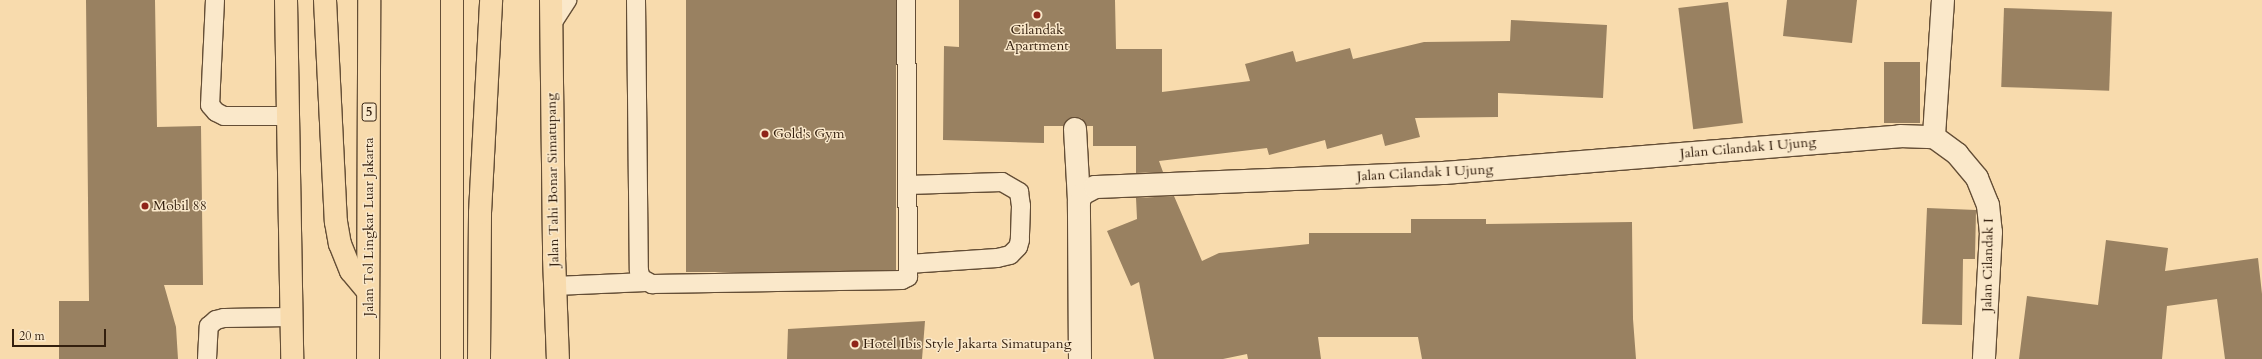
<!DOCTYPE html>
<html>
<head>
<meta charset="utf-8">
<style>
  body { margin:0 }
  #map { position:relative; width:2262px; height:359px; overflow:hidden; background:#f8dbad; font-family:Cardo,serif }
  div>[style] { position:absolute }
  .building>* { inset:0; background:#998161; transform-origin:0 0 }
  .roads { filter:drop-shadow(1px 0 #644e36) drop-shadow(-1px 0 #644e36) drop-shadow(0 1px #644e36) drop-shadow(0 -1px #644e36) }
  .lane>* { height:18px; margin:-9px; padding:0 9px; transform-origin:9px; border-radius:9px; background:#fae8ca }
  .street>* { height:22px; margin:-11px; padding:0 11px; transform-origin:11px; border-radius:11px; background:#fae8ca }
  .highway>* { height:22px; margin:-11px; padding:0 11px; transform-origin:11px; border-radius:11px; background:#f8dbad }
  .dots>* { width:11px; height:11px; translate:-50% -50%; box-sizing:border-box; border:2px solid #fae8ca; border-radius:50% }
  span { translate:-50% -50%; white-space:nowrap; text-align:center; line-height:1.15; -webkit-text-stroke:3px #fae8ca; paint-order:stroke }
  .shield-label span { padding:1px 3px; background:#fae8ca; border:1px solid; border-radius:3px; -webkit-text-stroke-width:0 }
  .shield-label { font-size:13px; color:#331f0e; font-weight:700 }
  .poi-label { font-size:14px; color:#331f0e }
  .left { translate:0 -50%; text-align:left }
  .street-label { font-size:14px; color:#331f0e }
  .scale { position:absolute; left:12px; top:329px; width:94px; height:18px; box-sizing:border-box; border:2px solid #331f0e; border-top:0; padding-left:5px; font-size:12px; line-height:14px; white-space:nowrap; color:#331f0e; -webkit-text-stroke:3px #fae8ca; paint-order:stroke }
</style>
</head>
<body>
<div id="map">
  <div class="building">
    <i style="clip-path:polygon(86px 0,155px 0,157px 127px,201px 126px,203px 285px,164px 285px,176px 327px,178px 359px,59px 359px,59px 301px,89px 301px)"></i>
    <i style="left:686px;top:0;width:210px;height:272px"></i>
    <i style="clip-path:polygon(959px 0,1115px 0,1116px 49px,1162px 49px,1162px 92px,1250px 81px,1245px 64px,1293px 51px,1296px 62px,1350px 48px,1353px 59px,1424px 42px,1510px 41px,1511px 20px,1607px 25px,1603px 98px,1498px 93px,1498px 117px,1415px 118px,1420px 137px,1385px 146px,1382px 134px,1327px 149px,1325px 140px,1269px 155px,1267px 148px,1159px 161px,1163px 172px,1136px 173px,1136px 146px,1093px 146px,1093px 126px,1087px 126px,1081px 118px,1075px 117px,1068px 119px,1063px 126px,1044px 126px,1044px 143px,943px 140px,944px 46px,959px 47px)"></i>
    <i style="clip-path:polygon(1787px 0,1857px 0,1852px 43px,1783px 36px)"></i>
    <i style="left:1728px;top:2px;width:122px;height:50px;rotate:83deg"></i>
    <i style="left:2004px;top:8px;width:108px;height:79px;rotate:2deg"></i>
    <i style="left:1884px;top:62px;width:36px;height:61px"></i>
    <i style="clip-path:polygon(1174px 196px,1202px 261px,1219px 253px,1309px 244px,1309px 233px,1411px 233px,1411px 219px,1486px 219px,1486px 224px,1632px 222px,1633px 319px,1636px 359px,1422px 359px,1418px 337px,1318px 337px,1321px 359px,1248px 359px,1247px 354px,1223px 359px,1154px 359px,1139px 282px,1131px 286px,1107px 231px,1137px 219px,1136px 198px)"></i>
    <i style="clip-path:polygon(1927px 208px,1976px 210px,1975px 259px,1963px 259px,1962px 325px,1922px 324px)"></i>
    <i style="clip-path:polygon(2106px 240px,2168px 248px,2165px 271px,2258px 258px,2262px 294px,2262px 359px,2225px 359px,2217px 299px,2167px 306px,2162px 359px,2019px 359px,2027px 296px,2098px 305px)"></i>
    <i style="clip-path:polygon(925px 321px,922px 359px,787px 359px,788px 329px)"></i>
  </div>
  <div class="roads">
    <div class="lane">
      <i style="left:215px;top:0;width:105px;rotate:92.7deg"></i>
      <i style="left:210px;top:105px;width:9px;rotate:49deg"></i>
      <i style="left:216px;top:112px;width:9px;rotate:27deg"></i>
      <i style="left:224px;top:116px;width:63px"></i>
      <i style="left:636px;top:0;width:271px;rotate:89.4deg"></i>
      <i style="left:639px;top:271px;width:7px;rotate:74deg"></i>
      <i style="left:641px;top:278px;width:13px;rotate:29deg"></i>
      <i style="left:652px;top:284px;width:250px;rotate:-0.9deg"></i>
      <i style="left:902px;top:280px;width:7px;rotate:-27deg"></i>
      <i style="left:908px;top:277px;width:277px;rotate:-90.4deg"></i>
      <i style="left:551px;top:25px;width:30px;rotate:-57deg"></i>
      <i style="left:908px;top:185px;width:94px;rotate:-1.8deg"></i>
      <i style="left:1002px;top:182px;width:20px;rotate:30deg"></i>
      <i style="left:1019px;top:192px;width:14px;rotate:82deg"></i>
      <i style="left:1021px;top:206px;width:34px;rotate:92deg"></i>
      <i style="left:1020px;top:240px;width:7px;rotate:106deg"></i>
      <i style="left:1018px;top:247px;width:11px;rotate:135deg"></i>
      <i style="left:1010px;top:255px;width:13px;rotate:167deg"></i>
      <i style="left:997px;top:258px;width:89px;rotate:176.1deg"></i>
      <i style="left:555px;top:286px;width:91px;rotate:-2.5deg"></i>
      <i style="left:207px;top:359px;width:33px;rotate:-87deg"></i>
      <i style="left:209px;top:326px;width:9px;rotate:-41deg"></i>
      <i style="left:216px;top:320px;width:8px;rotate:-14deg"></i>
      <i style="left:224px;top:318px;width:67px;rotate:-0.9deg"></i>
    </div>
    <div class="street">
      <i style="left:1943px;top:0;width:137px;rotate:93.8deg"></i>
      <i style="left:1934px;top:137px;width:29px;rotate:36deg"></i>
      <i style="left:1957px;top:154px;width:31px;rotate:50deg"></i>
      <i style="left:1977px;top:178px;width:29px;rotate:68deg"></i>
      <i style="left:1988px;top:205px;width:27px;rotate:84deg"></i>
      <i style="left:1991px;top:232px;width:127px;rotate:93.2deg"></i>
      <i style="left:1075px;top:129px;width:72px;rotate:86.8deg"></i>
      <i style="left:1080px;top:359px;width:158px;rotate:-90.4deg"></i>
      <i style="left:1079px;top:201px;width:8px;rotate:-67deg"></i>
      <i style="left:1082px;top:194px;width:15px;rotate:-28deg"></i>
      <i style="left:1095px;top:187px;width:349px;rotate:-2.3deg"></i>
      <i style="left:1444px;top:173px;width:457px;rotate:-4.6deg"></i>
      <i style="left:1900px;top:136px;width:34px;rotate:2deg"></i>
    </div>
    <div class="highway">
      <i style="left:286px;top:0;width:359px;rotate:89deg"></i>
      <i style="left:325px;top:0;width:222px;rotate:87.2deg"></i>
      <i style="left:336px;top:222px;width:22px;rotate:80deg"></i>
      <i style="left:340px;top:244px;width:29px;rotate:68deg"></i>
      <i style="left:351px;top:271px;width:26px;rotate:50deg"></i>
      <i style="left:551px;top:0;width:257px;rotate:89.3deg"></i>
      <i style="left:554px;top:257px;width:102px;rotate:87.8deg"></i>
      <i style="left:368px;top:359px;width:359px;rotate:-89.8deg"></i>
      <i style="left:452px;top:359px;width:359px;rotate:-90deg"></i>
      <i style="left:479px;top:359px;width:146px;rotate:-89.6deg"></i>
      <i style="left:480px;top:213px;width:213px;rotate:-87deg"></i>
    </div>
  </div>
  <div class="dots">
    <i style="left:1037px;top:15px;background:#8f2418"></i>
    <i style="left:765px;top:134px;background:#8f2418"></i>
    <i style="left:145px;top:206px;background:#8f2418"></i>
    <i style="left:855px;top:344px;background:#8f2418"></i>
  </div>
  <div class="shield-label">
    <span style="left:369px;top:112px">5</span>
  </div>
  <div class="poi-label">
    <span style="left:1037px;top:38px">Cilandak<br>Apartment</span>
    <span class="left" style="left:773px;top:134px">Gold's Gym</span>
    <span class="left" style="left:153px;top:206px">Mobil 88</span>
    <span class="left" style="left:863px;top:344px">Hotel Ibis Style Jakarta Simatupang</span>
  </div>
  <div class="street-label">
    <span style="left:1748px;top:148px;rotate:-5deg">Jalan Cilandak I Ujung</span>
    <span style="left:1425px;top:173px;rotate:-3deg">Jalan Cilandak I Ujung</span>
    <span style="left:553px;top:180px;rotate:-91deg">Jalan Tahi Bonar Simatupang</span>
    <span style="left:369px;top:227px;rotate:-90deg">Jalan Tol Lingkar Luar Jakarta</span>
    <span style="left:1988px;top:265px;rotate:-89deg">Jalan Cilandak I</span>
  </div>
  <div class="scale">20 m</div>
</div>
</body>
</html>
